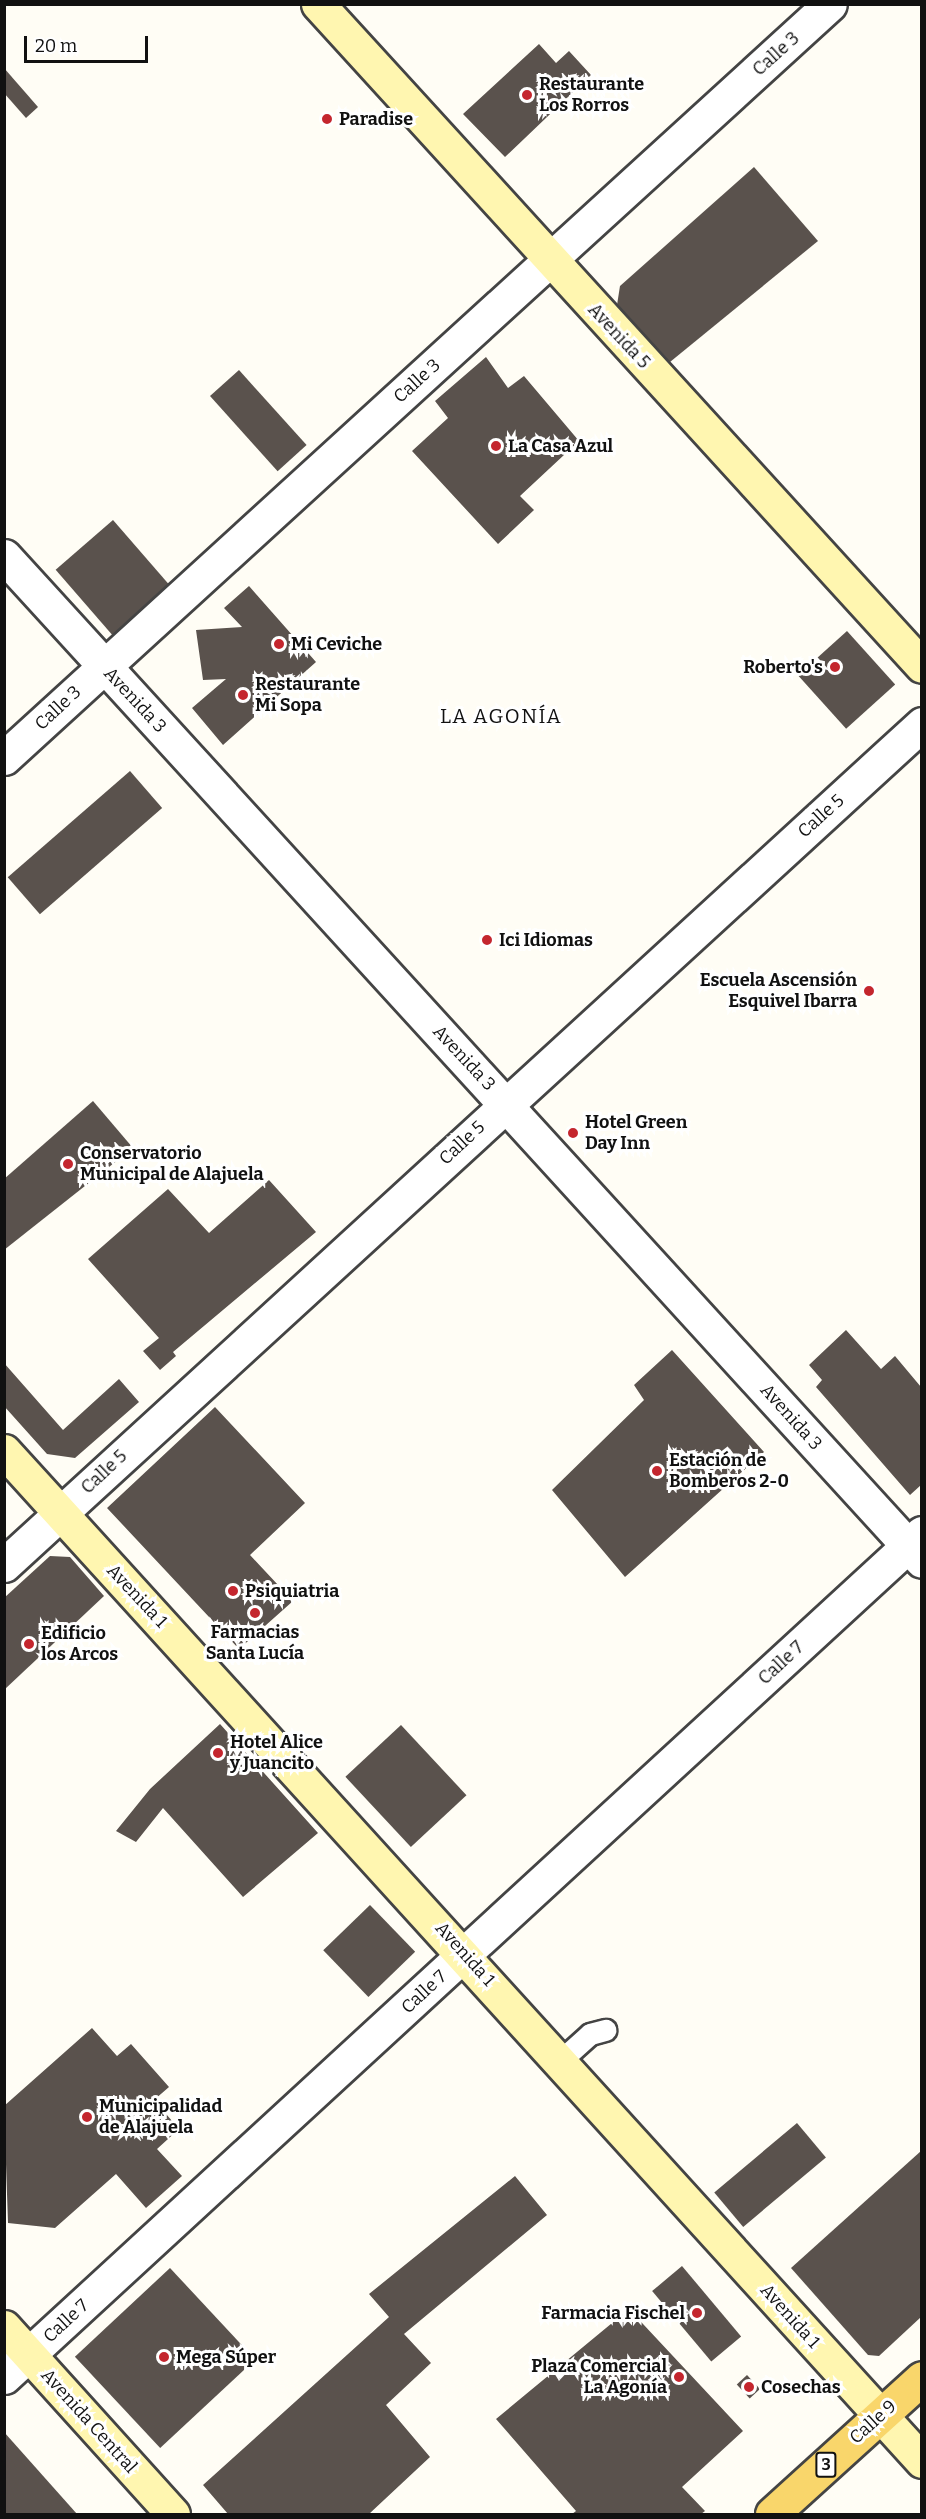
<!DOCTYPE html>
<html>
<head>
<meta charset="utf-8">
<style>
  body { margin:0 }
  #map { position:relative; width:926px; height:2519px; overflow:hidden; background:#fffdf5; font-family:Bitter,serif }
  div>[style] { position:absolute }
  .building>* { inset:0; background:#5a524d; transform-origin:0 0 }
  .roads { filter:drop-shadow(2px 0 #444) drop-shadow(-2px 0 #444) drop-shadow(0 2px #444) drop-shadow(0 -2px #444) }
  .lane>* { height:21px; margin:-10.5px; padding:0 10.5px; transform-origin:10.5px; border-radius:10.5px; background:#fff }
  .street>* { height:33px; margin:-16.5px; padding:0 16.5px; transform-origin:16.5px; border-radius:16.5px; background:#fff }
  .secondary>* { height:33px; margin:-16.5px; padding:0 16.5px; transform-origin:16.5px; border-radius:16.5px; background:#fff6b0 }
  .primary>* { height:33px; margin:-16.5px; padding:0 16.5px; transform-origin:16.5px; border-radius:16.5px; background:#f9d66b }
  .dots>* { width:16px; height:16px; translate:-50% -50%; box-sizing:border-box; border:3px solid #fff; border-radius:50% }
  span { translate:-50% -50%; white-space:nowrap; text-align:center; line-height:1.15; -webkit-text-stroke:6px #fff; paint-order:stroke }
  .shield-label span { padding:2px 4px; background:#fff; border:2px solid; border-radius:4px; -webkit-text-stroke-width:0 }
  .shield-label { font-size:16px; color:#111; font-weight:700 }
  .street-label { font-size:18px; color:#111 }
  .poi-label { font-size:18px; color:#111; font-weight:700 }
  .left { translate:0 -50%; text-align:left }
  .right { translate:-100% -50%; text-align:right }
  .neighbourhood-label { font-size:20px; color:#111; letter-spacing:1.5px }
  .frame { position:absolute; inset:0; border:6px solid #111; pointer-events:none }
  .scale { position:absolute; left:24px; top:36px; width:124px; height:27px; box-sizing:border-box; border:3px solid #111; border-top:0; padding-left:8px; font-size:18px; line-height:21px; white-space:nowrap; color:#111; -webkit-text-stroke:4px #fff; paint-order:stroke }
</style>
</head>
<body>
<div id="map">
  <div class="building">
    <i style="clip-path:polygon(539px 44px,556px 63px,569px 51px,591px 75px,505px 157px,463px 114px)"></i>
    <i style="clip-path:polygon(4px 68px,38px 107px,26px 118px,4px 93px)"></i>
    <i style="clip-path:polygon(754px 167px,818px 241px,670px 362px,617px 305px,620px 286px)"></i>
    <i style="clip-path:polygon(486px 357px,508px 388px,524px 376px,579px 441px,520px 496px,534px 510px,498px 544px,412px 451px,448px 418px,435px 401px)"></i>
    <i style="left:239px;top:370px;width:101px;height:39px;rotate:48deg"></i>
    <i style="left:113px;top:520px;width:88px;height:76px;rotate:49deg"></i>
    <i style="clip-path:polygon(249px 586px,316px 662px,223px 745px,192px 708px,226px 679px,203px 680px,196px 630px,242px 627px,224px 608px)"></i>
    <i style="left:847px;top:631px;width:72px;height:66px;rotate:48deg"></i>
    <i style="left:130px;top:771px;width:49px;height:162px;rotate:49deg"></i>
    <i style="clip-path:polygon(93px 1101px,133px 1148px,4px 1250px,4px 1179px)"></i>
    <i style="clip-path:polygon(269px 1180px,316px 1232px,173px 1352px,176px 1356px,160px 1370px,143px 1351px,159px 1338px,88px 1259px,168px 1189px,209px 1233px)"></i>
    <i style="clip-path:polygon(846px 1330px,881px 1369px,895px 1356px,921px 1387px,921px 1485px,910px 1495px,816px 1387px,822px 1380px,809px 1365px)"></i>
    <i style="clip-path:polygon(672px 1350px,764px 1452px,625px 1577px,552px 1490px,644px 1400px,634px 1385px)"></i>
    <i style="clip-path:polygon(4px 1363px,63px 1430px,119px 1379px,139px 1402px,75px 1458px,47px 1454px,4px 1406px)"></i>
    <i style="clip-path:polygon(215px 1407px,305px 1503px,250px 1555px,293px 1601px,239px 1649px,107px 1508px)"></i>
    <i style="clip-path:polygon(50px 1556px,70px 1557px,104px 1596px,4px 1690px,4px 1598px)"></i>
    <i style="clip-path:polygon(220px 1724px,318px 1833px,243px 1897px,163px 1808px,136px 1842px,116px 1831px,150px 1789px)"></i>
    <i style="left:401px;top:1725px;width:96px;height:76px;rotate:47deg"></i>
    <i style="left:370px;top:1905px;width:65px;height:65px;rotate:46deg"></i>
    <i style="clip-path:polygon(92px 2028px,117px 2056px,131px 2044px,169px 2087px,154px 2100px,179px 2129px,157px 2149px,182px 2176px,146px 2208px,116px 2174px,55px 2228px,8px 2223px,4px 2106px)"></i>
    <i style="left:797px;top:2123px;width:45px;height:108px;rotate:50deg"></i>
    <i style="clip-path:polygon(921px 2151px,921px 2317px,879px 2356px,868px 2355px,791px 2268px)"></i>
    <i style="clip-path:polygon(515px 2176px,547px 2215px,404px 2334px,431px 2363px,386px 2405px,430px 2457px,369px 2514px,228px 2514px,203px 2485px,389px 2317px,369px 2294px)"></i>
    <i style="left:682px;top:2266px;width:92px;height:39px;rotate:50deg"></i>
    <i style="left:170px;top:2268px;width:125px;height:130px;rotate:47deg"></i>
    <i style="clip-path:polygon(629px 2309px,743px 2431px,682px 2487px,705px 2511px,701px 2514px,572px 2514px,576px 2511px,496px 2419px)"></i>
    <i style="left:747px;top:2375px;width:19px;height:14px;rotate:47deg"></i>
    <i style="clip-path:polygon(4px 2432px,77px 2514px,4px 2514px)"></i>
  </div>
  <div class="roads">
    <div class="lane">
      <i style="left:560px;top:2061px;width:40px;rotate:-42deg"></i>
      <i style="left:590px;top:2034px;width:16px;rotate:-15deg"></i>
    </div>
    <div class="street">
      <i style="left:4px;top:556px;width:1361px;rotate:47.59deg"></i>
      <i style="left:4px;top:758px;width:1118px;rotate:-42.39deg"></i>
      <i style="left:4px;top:1565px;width:1245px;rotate:-42.49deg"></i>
      <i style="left:4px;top:2377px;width:1247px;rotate:-42.6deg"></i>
    </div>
    <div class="secondary">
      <i style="left:318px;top:4px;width:896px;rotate:47.62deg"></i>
      <i style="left:4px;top:1451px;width:1365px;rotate:47.73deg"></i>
      <i style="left:4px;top:2327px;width:252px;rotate:47.9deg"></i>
    </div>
    <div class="primary">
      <i style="left:772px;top:2514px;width:202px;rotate:-42.2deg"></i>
    </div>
  </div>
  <div class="dots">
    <i style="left:527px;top:95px;background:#c4262e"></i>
    <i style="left:327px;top:119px;background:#c4262e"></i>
    <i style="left:496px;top:446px;background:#c4262e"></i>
    <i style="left:279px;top:644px;background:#c4262e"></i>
    <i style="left:835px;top:667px;background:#c4262e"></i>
    <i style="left:243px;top:695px;background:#c4262e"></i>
    <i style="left:487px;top:940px;background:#c4262e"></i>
    <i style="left:869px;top:991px;background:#c4262e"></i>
    <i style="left:573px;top:1133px;background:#c4262e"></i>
    <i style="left:68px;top:1164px;background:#c4262e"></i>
    <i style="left:657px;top:1471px;background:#c4262e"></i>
    <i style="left:233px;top:1591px;background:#c4262e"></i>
    <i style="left:255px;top:1613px;background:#c4262e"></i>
    <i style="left:29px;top:1644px;background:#c4262e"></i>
    <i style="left:218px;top:1753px;background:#c4262e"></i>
    <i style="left:87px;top:2117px;background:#c4262e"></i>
    <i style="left:697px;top:2313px;background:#c4262e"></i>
    <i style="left:164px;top:2357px;background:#c4262e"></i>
    <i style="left:679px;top:2377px;background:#c4262e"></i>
    <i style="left:749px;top:2387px;background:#c4262e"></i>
  </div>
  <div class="shield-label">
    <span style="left:826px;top:2465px">3</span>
  </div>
  <div class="street-label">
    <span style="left:776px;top:54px;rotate:-42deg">Calle 3</span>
    <span style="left:619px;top:336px;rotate:47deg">Avenida 5</span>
    <span style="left:417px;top:381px;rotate:-42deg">Calle 3</span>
    <span style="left:135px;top:700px;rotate:47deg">Avenida 3</span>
    <span style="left:58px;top:708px;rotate:-43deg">Calle 3</span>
    <span style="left:821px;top:816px;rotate:-42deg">Calle 5</span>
    <span style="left:464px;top:1058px;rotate:47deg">Avenida 3</span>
    <span style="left:462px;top:1143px;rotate:-43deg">Calle 5</span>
    <span style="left:791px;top:1417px;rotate:48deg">Avenida 3</span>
    <span style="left:104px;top:1472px;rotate:-43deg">Calle 5</span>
    <span style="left:137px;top:1596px;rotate:47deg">Avenida 1</span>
    <span style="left:781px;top:1663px;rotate:-43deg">Calle 7</span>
    <span style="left:465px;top:1954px;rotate:48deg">Avenida 1</span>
    <span style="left:424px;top:1992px;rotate:-43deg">Calle 7</span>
    <span style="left:790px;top:2316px;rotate:48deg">Avenida 1</span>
    <span style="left:66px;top:2321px;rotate:-43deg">Calle 7</span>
    <span style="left:89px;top:2421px;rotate:48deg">Avenida Central</span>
    <span style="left:873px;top:2422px;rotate:-42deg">Calle 9</span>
  </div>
  <div class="poi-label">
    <span class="left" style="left:539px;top:95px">Restaurante<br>Los Rorros</span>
    <span class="left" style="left:339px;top:119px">Paradise</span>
    <span class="left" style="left:508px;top:446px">La Casa Azul</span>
    <span class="left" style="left:291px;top:644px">Mi Ceviche</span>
    <span class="right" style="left:823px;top:667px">Roberto's</span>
    <span class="left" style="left:255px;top:695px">Restaurante<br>Mi Sopa</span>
    <span class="left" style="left:499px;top:940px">Ici Idiomas</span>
    <span class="right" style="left:857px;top:991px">Escuela Ascensión<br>Esquivel Ibarra</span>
    <span class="left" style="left:585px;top:1133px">Hotel Green<br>Day Inn</span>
    <span class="left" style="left:80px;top:1164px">Conservatorio<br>Municipal de Alajuela</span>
    <span class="left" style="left:669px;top:1471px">Estación de<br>Bomberos 2-0</span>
    <span class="left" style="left:245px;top:1591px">Psiquiatria</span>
    <span style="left:255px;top:1643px">Farmacias<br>Santa Lucía</span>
    <span class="left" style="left:41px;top:1644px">Edificio<br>los Arcos</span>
    <span class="left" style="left:230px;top:1753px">Hotel Alice<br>y Juancito</span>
    <span class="left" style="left:99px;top:2117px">Municipalidad<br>de Alajuela</span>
    <span class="right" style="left:685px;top:2313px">Farmacia Fischel</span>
    <span class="left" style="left:176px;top:2357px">Mega Súper</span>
    <span class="right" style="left:667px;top:2377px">Plaza Comercial<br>La Agonía</span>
    <span class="left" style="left:761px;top:2387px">Cosechas</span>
  </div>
  <div class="neighbourhood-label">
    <span style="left:501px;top:716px">LA AGONÍA</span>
  </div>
  <div class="frame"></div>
  <div class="scale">20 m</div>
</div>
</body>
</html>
